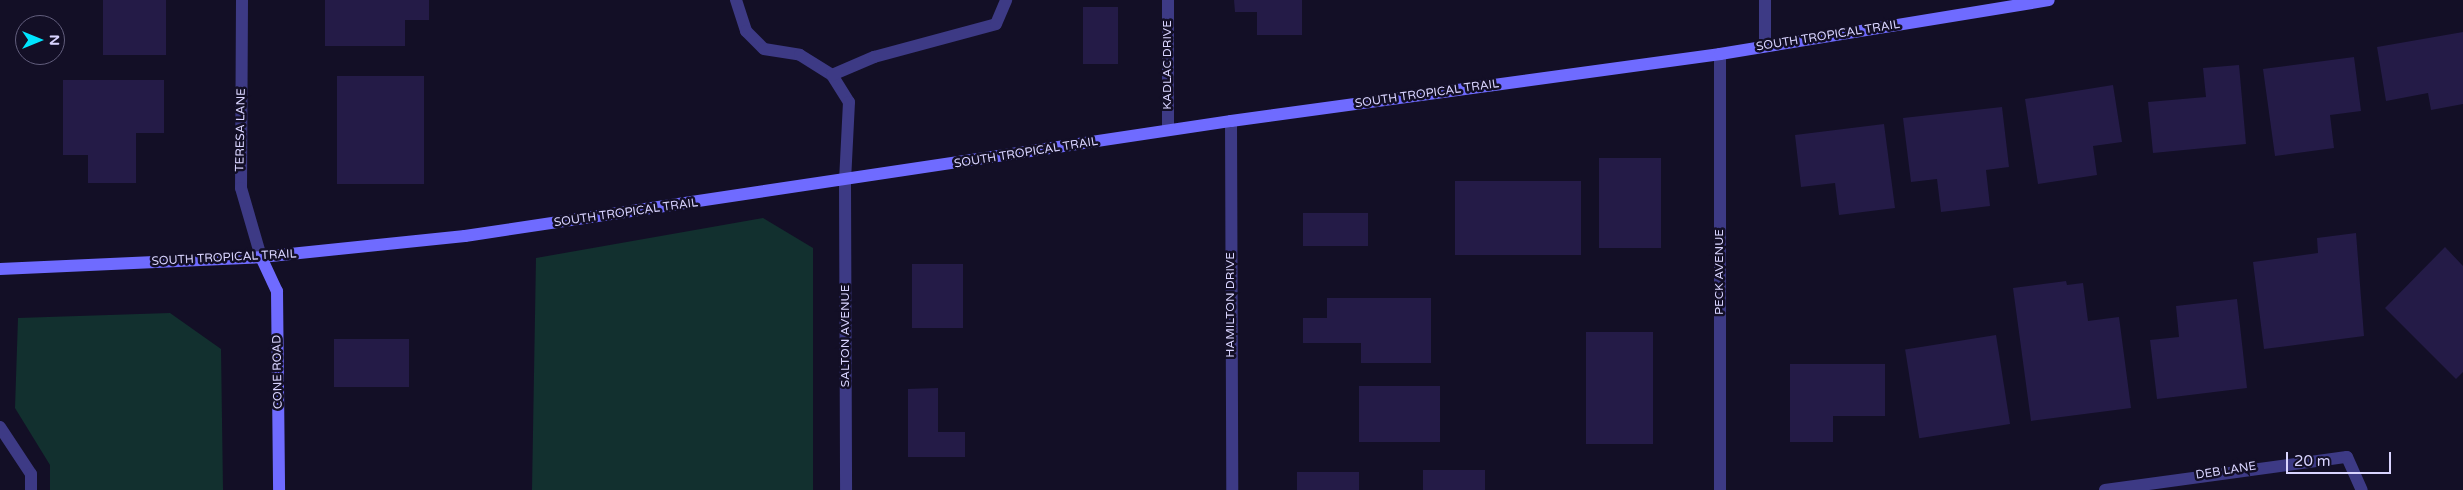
<!DOCTYPE html>
<html>
<head>
<meta charset="utf-8">
<style>
  body { margin:0 }
  #map { position:relative; width:2463px; height:490px; overflow:hidden; background:#130f26; font-family:"Varela Round",sans-serif }
  div>[style] { position:absolute }
  .green>* { inset:0; background:#12302f }
  .building>* { inset:0; background:#241b47; transform-origin:0 0 }
  .lane>* { height:12px; margin:-6px; padding:0 6px; transform-origin:6px; border-radius:6px; background:#3d3a85 }
  .street>* { height:12px; margin:-6px; padding:0 6px; transform-origin:6px; border-radius:6px; background:#3d3a85 }
  .secondary>* { height:12px; margin:-6px; padding:0 6px; transform-origin:6px; border-radius:6px; background:#6f6bff }
  span { translate:-50% -50%; white-space:nowrap; text-align:center; line-height:1.15; -webkit-text-stroke:5px #130f26; paint-order:stroke }
  .street-label { font-size:12px; color:#d9d4ff }
  .north { position:absolute; left:15px; top:15px; width:50px; height:50px; box-sizing:border-box; background:#130f26; border:1px solid #625e7d; border-radius:50%; rotate:90deg; font-size:14px; font-weight:700; line-height:20px; text-align:center; color:#d9d4ff }
  .north::after { content:''; display:block; margin:auto; width:18px; height:22px; background:#00e5ff; clip-path:polygon(50% 0,100% 100%,50% 72%,0 100%) }
  .scale { position:absolute; left:2286px; top:452px; width:105px; height:22px; box-sizing:border-box; border:2px solid #d9d4ff; border-top:0; padding-left:6px; font-size:15px; line-height:18px; white-space:nowrap; color:#d9d4ff; -webkit-text-stroke:4px #130f26; paint-order:stroke }
</style>
</head>
<body>
<div id="map">
  <div class="green">
    <i style="clip-path:polygon(763px 218px,813px 248px,813px 490px,532px 490px,536px 258px)"></i>
    <i style="clip-path:polygon(170px 313px,221px 349px,223px 490px,50px 490px,50px 465px,15px 408px,18px 318px)"></i>
  </div>
  <div class="building">
    <i style="left:103px;top:0;width:63px;height:55px"></i>
    <i style="clip-path:polygon(325px 0,429px 0,429px 20px,405px 20px,405px 46px,325px 46px)"></i>
    <i style="clip-path:polygon(1234px 0,1302px 0,1302px 35px,1257px 35px,1257px 12px,1235px 12px)"></i>
    <i style="left:1083px;top:7px;width:35px;height:57px"></i>
    <i style="clip-path:polygon(2463px 32px,2463px 104px,2431px 110px,2428px 93px,2386px 101px,2377px 47px)"></i>
    <i style="clip-path:polygon(2354px 57px,2361px 111px,2330px 115px,2334px 148px,2275px 156px,2263px 69px)"></i>
    <i style="clip-path:polygon(2239px 65px,2246px 144px,2153px 153px,2148px 102px,2206px 97px,2203px 68px)"></i>
    <i style="left:337px;top:76px;width:87px;height:108px"></i>
    <i style="clip-path:polygon(63px 80px,164px 80px,164px 133px,136px 133px,136px 183px,88px 183px,88px 155px,63px 155px)"></i>
    <i style="clip-path:polygon(2113px 85px,2122px 142px,2093px 146px,2097px 175px,2038px 184px,2025px 99px)"></i>
    <i style="clip-path:polygon(2002px 107px,2009px 167px,1986px 170px,1990px 206px,1941px 212px,1937px 179px,1911px 182px,1903px 118px)"></i>
    <i style="clip-path:polygon(1884px 124px,1895px 208px,1839px 215px,1835px 183px,1801px 187px,1795px 135px)"></i>
    <i style="left:1599px;top:158px;width:62px;height:90px"></i>
    <i style="left:1455px;top:181px;width:126px;height:74px"></i>
    <i style="left:1303px;top:213px;width:65px;height:33px"></i>
    <i style="clip-path:polygon(2356px 233px,2364px 336px,2264px 349px,2253px 262px,2318px 253px,2317px 238px)"></i>
    <i style="clip-path:polygon(2445px 247px,2463px 266px,2463px 372px,2456px 379px,2385px 308px)"></i>
    <i style="left:912px;top:264px;width:51px;height:64px"></i>
    <i style="clip-path:polygon(2066px 281px,2067px 285px,2083px 283px,2088px 321px,2119px 317px,2131px 408px,2031px 421px,2013px 288px)"></i>
    <i style="clip-path:polygon(1327px 298px,1431px 298px,1431px 363px,1361px 363px,1361px 343px,1303px 343px,1303px 318px,1327px 318px)"></i>
    <i style="clip-path:polygon(2237px 299px,2247px 388px,2157px 399px,2150px 340px,2179px 337px,2176px 306px)"></i>
    <i style="left:1586px;top:332px;width:67px;height:112px"></i>
    <i style="left:1996px;top:335px;width:90px;height:92px;rotate:81deg"></i>
    <i style="left:334px;top:339px;width:75px;height:48px"></i>
    <i style="clip-path:polygon(1790px 364px,1885px 364px,1885px 416px,1833px 416px,1833px 442px,1790px 442px)"></i>
    <i style="left:1359px;top:386px;width:81px;height:56px"></i>
    <i style="clip-path:polygon(938px 388px,938px 432px,965px 432px,965px 457px,908px 457px,908px 389px)"></i>
    <i style="left:1423px;top:470px;width:62px;height:20px"></i>
    <i style="left:1297px;top:472px;width:62px;height:18px"></i>
  </div>
  <div class="lane">
    <i style="left:736px;top:0;width:33px;rotate:72deg"></i>
    <i style="left:746px;top:31px;width:25px;rotate:45deg"></i>
    <i style="left:764px;top:49px;width:36px;rotate:9deg"></i>
    <i style="left:800px;top:55px;width:38px;rotate:32deg"></i>
    <i style="left:832px;top:75px;width:32px;rotate:58deg"></i>
    <i style="left:849px;top:102px;width:80px;rotate:92.9deg"></i>
    <i style="left:1765px;top:0;width:46px;rotate:90deg"></i>
    <i style="left:832px;top:75px;width:46px;rotate:-23.2deg"></i>
    <i style="left:874px;top:57px;width:126px;rotate:-15.1deg"></i>
    <i style="left:996px;top:24px;width:26px;rotate:-67deg"></i>
    <i style="left:0;top:427px;width:56px;rotate:56.6deg"></i>
    <i style="left:31px;top:474px;width:16px;rotate:90deg"></i>
  </div>
  <div class="street">
    <i style="left:242px;top:0;width:188px;rotate:90.3deg"></i>
    <i style="left:241px;top:188px;width:72px;rotate:73.8deg"></i>
    <i style="left:1168px;top:0;width:130px;rotate:90deg"></i>
    <i style="left:1720px;top:54px;width:436px;rotate:90deg"></i>
    <i style="left:1231px;top:121px;width:369px;rotate:89.8deg"></i>
    <i style="left:845px;top:182px;width:308px;rotate:89.8deg"></i>
    <i style="left:2105px;top:490px;width:244px;rotate:-7.8deg"></i>
    <i style="left:2347px;top:457px;width:36px;rotate:66deg"></i>
  </div>
  <div class="secondary">
    <i style="left:261px;top:257px;width:38px;rotate:65deg"></i>
    <i style="left:277px;top:291px;width:199px;rotate:89.4deg"></i>
    <i style="left:0;top:269px;width:261px;rotate:-2.6deg"></i>
    <i style="left:261px;top:257px;width:205px;rotate:-5.9deg"></i>
    <i style="left:465px;top:236px;width:775px;rotate:-8.54deg"></i>
    <i style="left:1231px;top:121px;width:494px;rotate:-7.8deg"></i>
    <i style="left:1720px;top:54px;width:333px;rotate:-9.3deg"></i>
  </div>
  <div class="street-label">
    <span style="left:1828px;top:36px;rotate:-9deg">SOUTH TROPICAL TRAIL</span>
    <span style="left:1168px;top:65px;rotate:-90deg">KADLAC DRIVE</span>
    <span style="left:1427px;top:94px;rotate:-8deg">SOUTH TROPICAL TRAIL</span>
    <span style="left:241px;top:130px;rotate:-89deg">TERESA LANE</span>
    <span style="left:1026px;top:153px;rotate:-9deg">SOUTH TROPICAL TRAIL</span>
    <span style="left:626px;top:213px;rotate:-8deg">SOUTH TROPICAL TRAIL</span>
    <span style="left:224px;top:258px;rotate:-3deg">SOUTH TROPICAL TRAIL</span>
    <span style="left:1720px;top:272px;rotate:-90deg">PECK AVENUE</span>
    <span style="left:1231px;top:305px;rotate:-90deg">HAMILTON DRIVE</span>
    <span style="left:846px;top:336px;rotate:-90deg">SALTON AVENUE</span>
    <span style="left:278px;top:372px;rotate:-91deg">CONE ROAD</span>
    <span style="left:2226px;top:471px;rotate:-9deg">DEB LANE</span>
  </div>
  <div class="north">N</div>
  <div class="scale">20 m</div>
</div>
</body>
</html>
